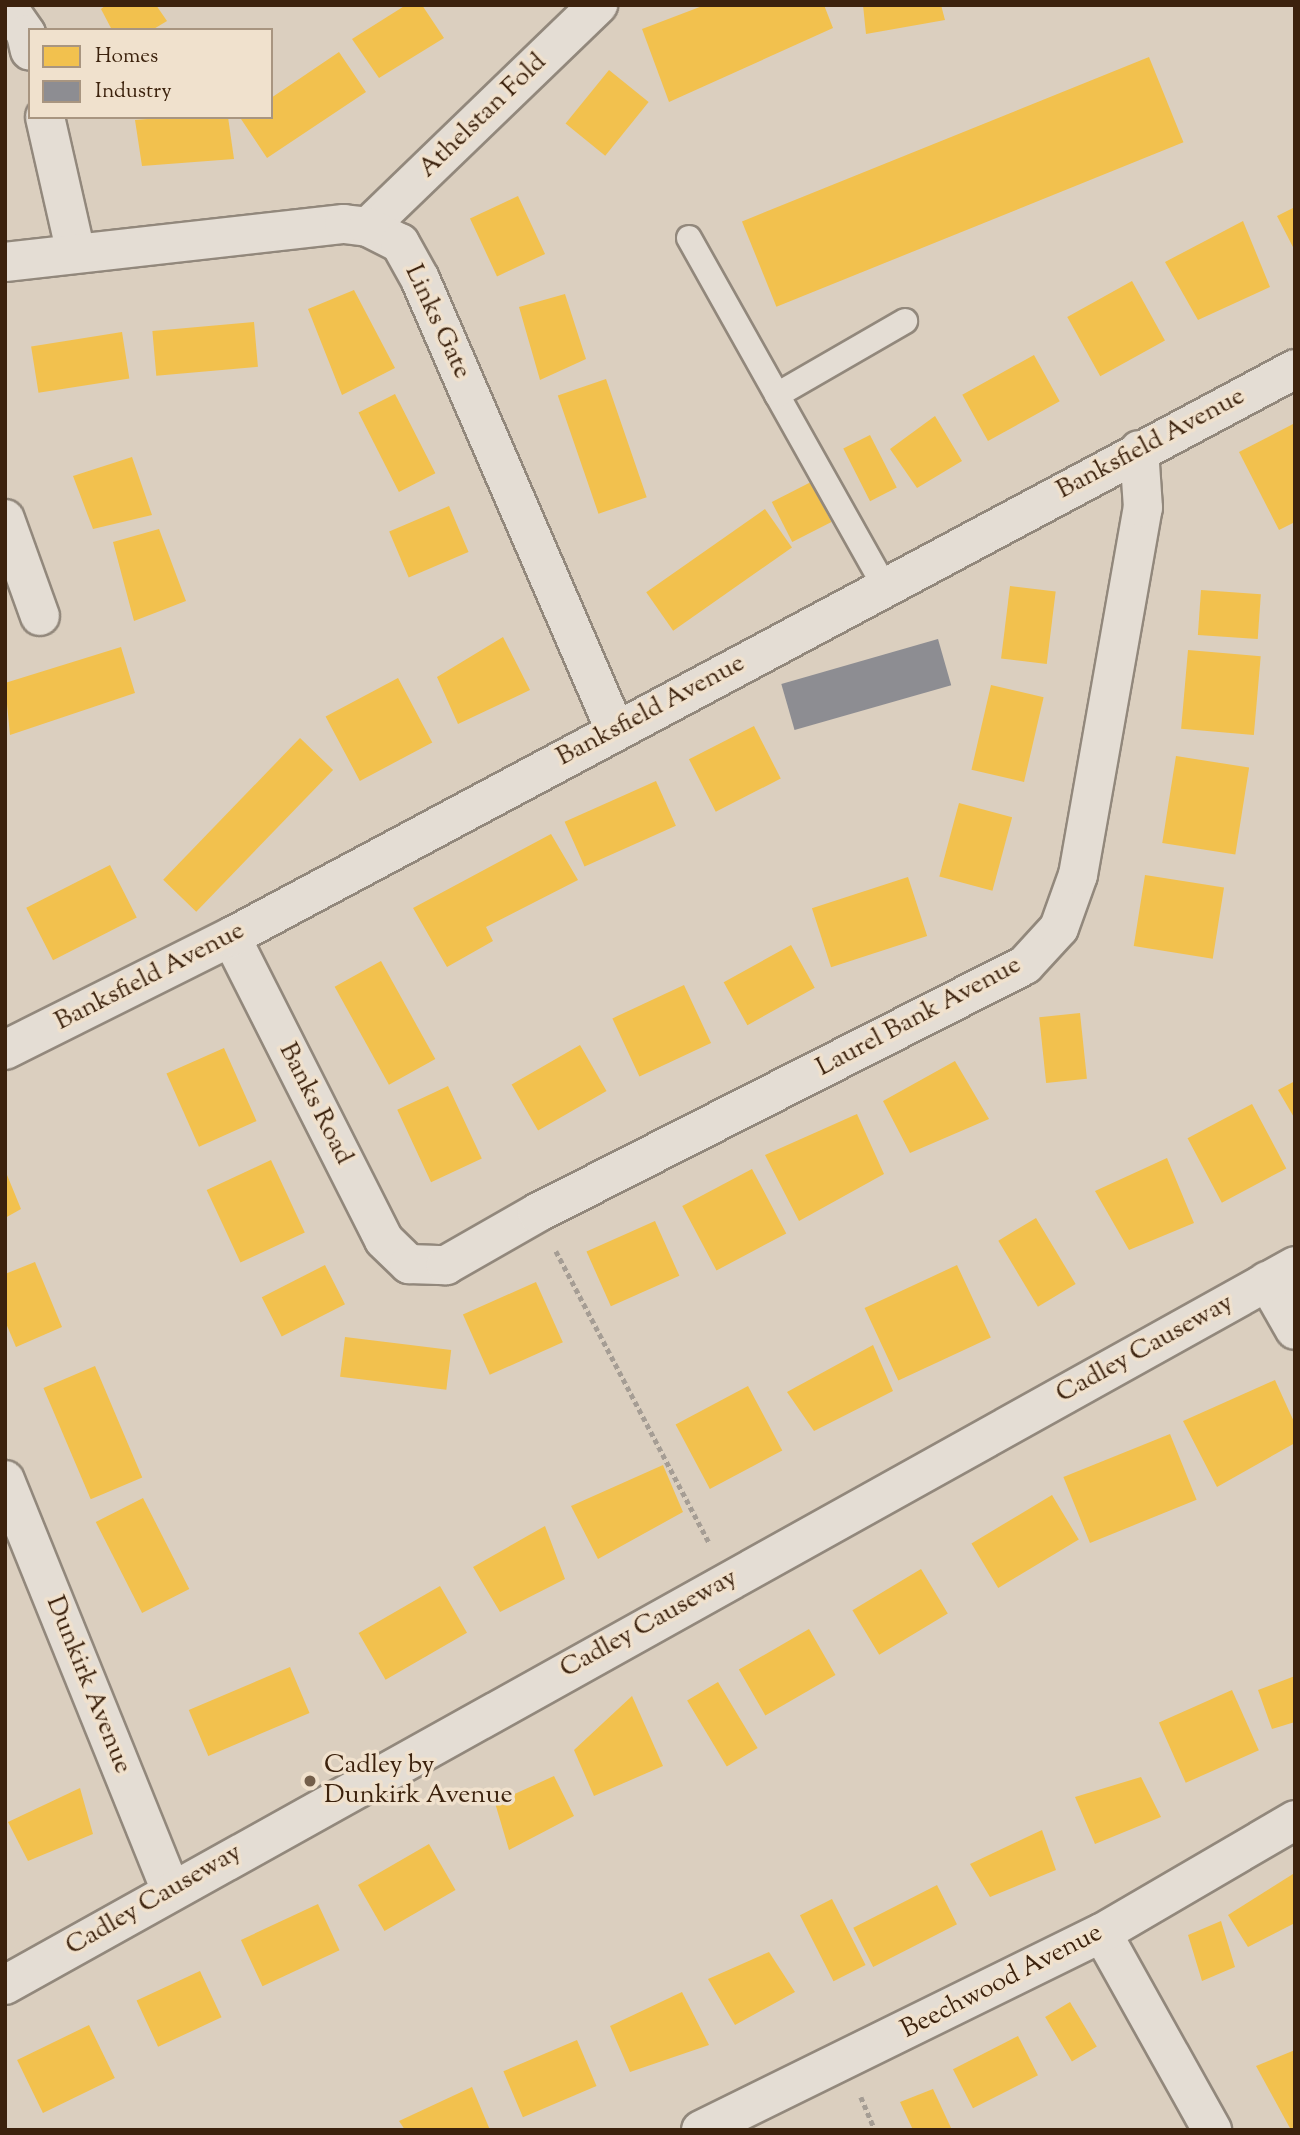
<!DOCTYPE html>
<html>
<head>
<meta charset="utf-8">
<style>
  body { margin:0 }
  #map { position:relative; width:1300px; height:2135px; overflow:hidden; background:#dbcfbf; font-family:"Sorts Mill Goudy",serif }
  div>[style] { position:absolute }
  .homes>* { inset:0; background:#f2c14e; transform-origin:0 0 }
  .industry>* { inset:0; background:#8d8d92; transform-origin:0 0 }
  .path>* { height:4.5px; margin-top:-2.25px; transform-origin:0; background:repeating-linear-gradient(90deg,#a59d94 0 5px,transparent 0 8.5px) }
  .roads { filter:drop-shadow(2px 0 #92887c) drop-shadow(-2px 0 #92887c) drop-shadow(0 2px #92887c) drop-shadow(0 -2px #92887c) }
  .lane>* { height:24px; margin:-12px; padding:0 12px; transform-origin:12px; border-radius:12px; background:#e4ddd4 }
  .street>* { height:38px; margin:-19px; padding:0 19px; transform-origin:19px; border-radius:19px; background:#e4ddd4 }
  .secondary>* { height:38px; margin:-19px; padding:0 19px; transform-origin:19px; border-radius:19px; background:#e4ddd4 }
  .dots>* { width:19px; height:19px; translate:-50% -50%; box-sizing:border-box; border:4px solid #f0e1cd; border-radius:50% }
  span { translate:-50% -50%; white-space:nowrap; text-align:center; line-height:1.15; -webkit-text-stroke:7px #f0e1cd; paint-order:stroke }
  .street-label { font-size:26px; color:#3c220d }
  .poi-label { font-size:26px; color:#3c220d }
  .left { translate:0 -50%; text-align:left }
  .frame { position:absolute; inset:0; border:7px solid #3c220d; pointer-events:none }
  .legend { position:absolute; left:28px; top:28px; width:245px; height:91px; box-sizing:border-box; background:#f0e1cd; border:2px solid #a89580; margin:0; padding:9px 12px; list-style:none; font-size:21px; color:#3c220d }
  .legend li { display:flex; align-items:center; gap:14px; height:35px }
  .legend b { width:35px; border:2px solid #a89580 }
</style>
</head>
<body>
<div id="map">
  <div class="homes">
    <i style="clip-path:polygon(106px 5px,156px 5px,167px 21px,152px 30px,112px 30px,101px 9px)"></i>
    <i style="clip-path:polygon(406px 5px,422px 5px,444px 38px,379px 78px,352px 39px)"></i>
    <i style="clip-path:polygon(705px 5px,824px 5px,833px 28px,669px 102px,642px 29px)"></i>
    <i style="clip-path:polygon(863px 5px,941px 5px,945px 20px,866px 34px)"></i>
    <i style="clip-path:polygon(339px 52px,366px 92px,267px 158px,241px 119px,271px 117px,271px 98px)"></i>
    <i style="left:1149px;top:57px;width:92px;height:439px;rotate:68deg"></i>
    <i style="left:609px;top:70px;width:51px;height:69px;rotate:39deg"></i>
    <i style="clip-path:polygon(173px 117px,228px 117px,234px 159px,142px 166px,135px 120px)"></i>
    <i style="left:518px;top:196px;width:64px;height:53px;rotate:65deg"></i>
    <i style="clip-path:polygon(1295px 207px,1295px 251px,1277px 216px)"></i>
    <i style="clip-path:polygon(1243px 221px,1270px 287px,1198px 320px,1165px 262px)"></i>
    <i style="left:1132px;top:281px;width:68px;height:74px;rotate:61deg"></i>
    <i style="clip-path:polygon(354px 290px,395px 368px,342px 395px,308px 309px)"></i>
    <i style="clip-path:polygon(565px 294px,586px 359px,540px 380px,519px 307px)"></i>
    <i style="left:254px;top:322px;width:45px;height:102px;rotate:85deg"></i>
    <i style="left:122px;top:332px;width:47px;height:92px;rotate:81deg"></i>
    <i style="left:1034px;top:355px;width:53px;height:82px;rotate:61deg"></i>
    <i style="left:606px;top:379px;width:125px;height:51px;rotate:71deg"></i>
    <i style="left:395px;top:394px;width:89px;height:41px;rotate:63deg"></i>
    <i style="clip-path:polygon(935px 416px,962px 461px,917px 488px,890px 449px)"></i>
    <i style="clip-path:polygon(1295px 423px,1295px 522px,1279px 530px,1239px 452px)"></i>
    <i style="left:870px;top:435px;width:59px;height:30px;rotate:63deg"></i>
    <i style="clip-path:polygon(132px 457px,152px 515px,93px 529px,73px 476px)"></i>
    <i style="left:811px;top:482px;width:45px;height:44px;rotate:63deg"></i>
    <i style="left:449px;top:506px;width:50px;height:65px;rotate:67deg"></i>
    <i style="left:765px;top:509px;width:47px;height:145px;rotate:55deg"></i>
    <i style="clip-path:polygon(159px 529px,186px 601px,134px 621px,113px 542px)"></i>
    <i style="left:1010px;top:586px;width:46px;height:73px;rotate:7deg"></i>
    <i style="left:1201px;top:590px;width:60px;height:45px;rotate:4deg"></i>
    <i style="clip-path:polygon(503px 637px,530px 690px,458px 724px,437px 677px)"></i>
    <i style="clip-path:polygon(121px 647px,135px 693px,10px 735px,5px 683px)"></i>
    <i style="left:1188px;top:650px;width:73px;height:79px;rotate:5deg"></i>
    <i style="left:398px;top:678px;width:73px;height:82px;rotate:62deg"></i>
    <i style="left:991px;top:685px;width:54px;height:87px;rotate:13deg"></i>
    <i style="left:754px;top:726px;width:59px;height:73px;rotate:63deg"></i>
    <i style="left:300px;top:738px;width:46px;height:197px;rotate:44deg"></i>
    <i style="left:1176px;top:756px;width:74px;height:88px;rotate:9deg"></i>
    <i style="left:656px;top:781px;width:49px;height:100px;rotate:66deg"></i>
    <i style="left:959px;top:803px;width:55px;height:76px;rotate:15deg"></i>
    <i style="clip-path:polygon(551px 834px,578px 880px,486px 927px,493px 941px,447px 967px,413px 908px)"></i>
    <i style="left:110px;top:865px;width:59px;height:94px;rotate:63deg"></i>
    <i style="left:1145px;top:875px;width:80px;height:72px;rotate:9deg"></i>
    <i style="left:908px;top:877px;width:62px;height:101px;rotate:72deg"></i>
    <i style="left:791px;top:945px;width:49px;height:77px;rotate:61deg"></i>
    <i style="left:381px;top:961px;width:112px;height:53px;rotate:61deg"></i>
    <i style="left:684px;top:985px;width:64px;height:79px;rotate:65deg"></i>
    <i style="left:1080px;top:1013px;width:66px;height:41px;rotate:84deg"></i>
    <i style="left:580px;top:1045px;width:53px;height:79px;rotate:60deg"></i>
    <i style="left:224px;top:1048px;width:80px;height:63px;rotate:66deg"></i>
    <i style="clip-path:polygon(955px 1061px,989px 1119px,910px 1153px,883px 1101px)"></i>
    <i style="clip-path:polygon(1295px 1081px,1295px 1119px,1278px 1090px)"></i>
    <i style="left:448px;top:1086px;width:80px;height:56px;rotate:65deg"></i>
    <i style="left:1252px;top:1104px;width:73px;height:73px;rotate:62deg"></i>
    <i style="clip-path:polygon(857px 1114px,884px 1174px,799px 1221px,765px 1155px)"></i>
    <i style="clip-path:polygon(1167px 1158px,1194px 1223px,1129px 1250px,1095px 1191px)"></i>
    <i style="left:271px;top:1160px;width:80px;height:71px;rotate:65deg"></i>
    <i style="left:752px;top:1169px;width:73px;height:79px;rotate:62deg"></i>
    <i style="clip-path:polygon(5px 1170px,21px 1209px,5px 1218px)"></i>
    <i style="left:1036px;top:1218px;width:77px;height:44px;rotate:59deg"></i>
    <i style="left:655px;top:1221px;width:60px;height:75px;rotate:66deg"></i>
    <i style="clip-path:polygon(35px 1262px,62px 1327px,16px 1347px,5px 1321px,5px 1274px)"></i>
    <i style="left:325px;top:1265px;width:44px;height:71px;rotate:63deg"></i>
    <i style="left:957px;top:1265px;width:80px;height:102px;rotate:65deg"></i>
    <i style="left:536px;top:1282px;width:66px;height:80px;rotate:66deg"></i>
    <i style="left:345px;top:1337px;width:107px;height:40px;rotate:7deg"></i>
    <i style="clip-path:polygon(873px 1345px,893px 1391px,814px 1431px,787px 1392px)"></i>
    <i style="left:95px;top:1366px;width:121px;height:56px;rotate:67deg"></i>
    <i style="clip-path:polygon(1275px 1380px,1295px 1424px,1295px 1443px,1217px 1487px,1183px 1421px)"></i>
    <i style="left:748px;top:1386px;width:73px;height:82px;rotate:62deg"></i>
    <i style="left:1170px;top:1434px;width:71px;height:115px;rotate:68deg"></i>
    <i style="clip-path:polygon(663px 1465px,683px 1512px,598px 1559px,571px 1506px)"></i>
    <i style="left:1052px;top:1495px;width:52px;height:94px;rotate:59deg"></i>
    <i style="left:143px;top:1498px;width:102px;height:53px;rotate:63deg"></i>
    <i style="clip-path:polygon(545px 1526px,565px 1579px,500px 1612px,473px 1567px)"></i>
    <i style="left:921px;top:1569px;width:52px;height:80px;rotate:59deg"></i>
    <i style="left:440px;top:1586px;width:54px;height:94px;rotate:60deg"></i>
    <i style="left:809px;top:1629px;width:53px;height:81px;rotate:60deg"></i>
    <i style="left:290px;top:1667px;width:50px;height:110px;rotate:67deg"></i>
    <i style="clip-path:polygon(1295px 1676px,1295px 1722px,1272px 1729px,1258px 1690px)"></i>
    <i style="left:718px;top:1682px;width:77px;height:36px;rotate:59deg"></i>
    <i style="left:1232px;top:1690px;width:66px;height:80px;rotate:66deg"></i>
    <i style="clip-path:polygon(632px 1696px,663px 1766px,594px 1796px,574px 1750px)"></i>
    <i style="clip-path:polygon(554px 1776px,574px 1816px,509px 1850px,495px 1803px)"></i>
    <i style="clip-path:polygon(1141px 1777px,1161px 1817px,1095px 1844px,1075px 1797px)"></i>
    <i style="clip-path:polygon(80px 1788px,93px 1834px,28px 1861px,8px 1822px)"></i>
    <i style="clip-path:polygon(1042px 1830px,1056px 1870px,990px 1897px,970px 1864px)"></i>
    <i style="left:429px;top:1844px;width:53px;height:82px;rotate:60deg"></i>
    <i style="clip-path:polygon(1293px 1874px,1295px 1923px,1248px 1947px,1228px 1915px)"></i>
    <i style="left:937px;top:1885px;width:44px;height:94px;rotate:63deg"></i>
    <i style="left:832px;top:1899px;width:74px;height:36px;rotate:63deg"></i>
    <i style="left:318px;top:1904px;width:51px;height:85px;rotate:65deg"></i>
    <i style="clip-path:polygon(1221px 1921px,1235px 1967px,1202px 1981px,1188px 1935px)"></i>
    <i style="clip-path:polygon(769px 1952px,795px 1992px,735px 2025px,708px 1979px)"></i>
    <i style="left:200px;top:1971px;width:51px;height:70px;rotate:65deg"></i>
    <i style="clip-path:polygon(682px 1992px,709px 2045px,630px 2072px,610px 2026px)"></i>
    <i style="left:1070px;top:2002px;width:52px;height:29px;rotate:59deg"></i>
    <i style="left:89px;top:2025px;width:59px;height:80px;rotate:64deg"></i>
    <i style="left:1018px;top:2036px;width:44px;height:73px;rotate:63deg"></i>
    <i style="left:577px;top:2040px;width:50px;height:80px;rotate:67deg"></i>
    <i style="clip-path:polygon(1295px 2050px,1295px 2130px,1291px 2130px,1256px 2066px)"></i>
    <i style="clip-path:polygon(472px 2087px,490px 2130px,405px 2130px,399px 2121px)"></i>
    <i style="clip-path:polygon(933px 2089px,952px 2130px,913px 2130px,900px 2102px)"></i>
  </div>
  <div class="industry">
    <i style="left:938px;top:639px;width:48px;height:163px;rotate:74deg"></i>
  </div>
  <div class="path">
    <i style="left:556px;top:1251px;width:331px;rotate:62.3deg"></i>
    <i style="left:861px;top:2097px;width:36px;rotate:67deg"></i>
  </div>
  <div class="roads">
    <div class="lane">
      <i style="left:689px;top:238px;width:399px;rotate:60.7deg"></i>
      <i style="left:777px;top:395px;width:148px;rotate:-30deg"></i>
    </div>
    <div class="street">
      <i style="left:6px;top:5px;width:35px;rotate:55deg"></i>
      <i style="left:26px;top:34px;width:17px;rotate:77deg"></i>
      <i style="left:45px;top:117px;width:139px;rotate:77.2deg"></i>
      <i style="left:368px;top:227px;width:320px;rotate:-44deg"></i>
      <i style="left:5px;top:262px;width:341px;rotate:-6.4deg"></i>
      <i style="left:344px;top:224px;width:24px;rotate:7deg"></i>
      <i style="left:368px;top:227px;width:36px;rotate:27deg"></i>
      <i style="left:400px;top:243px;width:41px;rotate:60.9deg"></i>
      <i style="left:420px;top:279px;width:491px;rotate:66.6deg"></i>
      <i style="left:5px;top:519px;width:103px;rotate:70.2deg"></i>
      <i style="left:231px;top:937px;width:339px;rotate:63.2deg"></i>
      <i style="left:384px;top:1240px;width:35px;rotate:44deg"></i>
      <i style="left:409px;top:1264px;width:37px;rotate:2deg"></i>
      <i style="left:446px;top:1265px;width:105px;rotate:-29.7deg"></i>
      <i style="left:537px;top:1213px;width:547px;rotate:-26.94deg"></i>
      <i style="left:1025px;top:965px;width:50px;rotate:-47.4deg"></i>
      <i style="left:1059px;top:928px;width:56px;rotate:-70.3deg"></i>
      <i style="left:1078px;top:875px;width:373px;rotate:-80deg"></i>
      <i style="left:1143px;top:508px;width:58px;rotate:-93.9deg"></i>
      <i style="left:5px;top:1050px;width:253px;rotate:-26.6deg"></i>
      <i style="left:231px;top:937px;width:1206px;rotate:-28.09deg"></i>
      <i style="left:1267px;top:1281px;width:56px;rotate:60.3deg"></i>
      <i style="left:5px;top:1480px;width:442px;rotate:68deg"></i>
      <i style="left:1102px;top:1933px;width:226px;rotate:60.8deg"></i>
      <i style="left:701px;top:2130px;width:447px;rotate:-26.2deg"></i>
      <i style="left:1102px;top:1933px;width:224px;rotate:-30.3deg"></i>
    </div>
    <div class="secondary">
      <i style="left:5px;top:1985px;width:1477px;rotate:-29.13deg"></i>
    </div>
  </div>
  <div class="dots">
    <i style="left:310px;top:1781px;background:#745f4b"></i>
  </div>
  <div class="street-label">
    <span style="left:483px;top:116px;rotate:-44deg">Athelstan Fold</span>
    <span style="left:437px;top:322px;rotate:65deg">Links Gate</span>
    <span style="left:1151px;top:444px;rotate:-28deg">Banksfield Avenue</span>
    <span style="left:651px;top:711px;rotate:-28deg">Banksfield Avenue</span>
    <span style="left:150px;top:977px;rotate:-27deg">Banksfield Avenue</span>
    <span style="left:919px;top:1017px;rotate:-28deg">Laurel Bank Avenue</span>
    <span style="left:315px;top:1104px;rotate:63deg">Banks Road</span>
    <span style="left:1145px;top:1349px;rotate:-29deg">Cadley Causeway</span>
    <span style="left:649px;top:1624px;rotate:-29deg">Cadley Causeway</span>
    <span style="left:88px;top:1685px;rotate:68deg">Dunkirk Avenue</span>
    <span style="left:154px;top:1900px;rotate:-30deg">Cadley Causeway</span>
    <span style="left:1002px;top:1982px;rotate:-27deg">Beechwood Avenue</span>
  </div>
  <div class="poi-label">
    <span class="left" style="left:324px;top:1781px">Cadley by<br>Dunkirk Avenue</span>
  </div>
  <div class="frame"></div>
  <ul class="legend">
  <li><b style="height:19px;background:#f2c14e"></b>Homes</li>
  <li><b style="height:19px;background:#8d8d92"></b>Industry</li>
  </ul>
</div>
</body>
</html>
